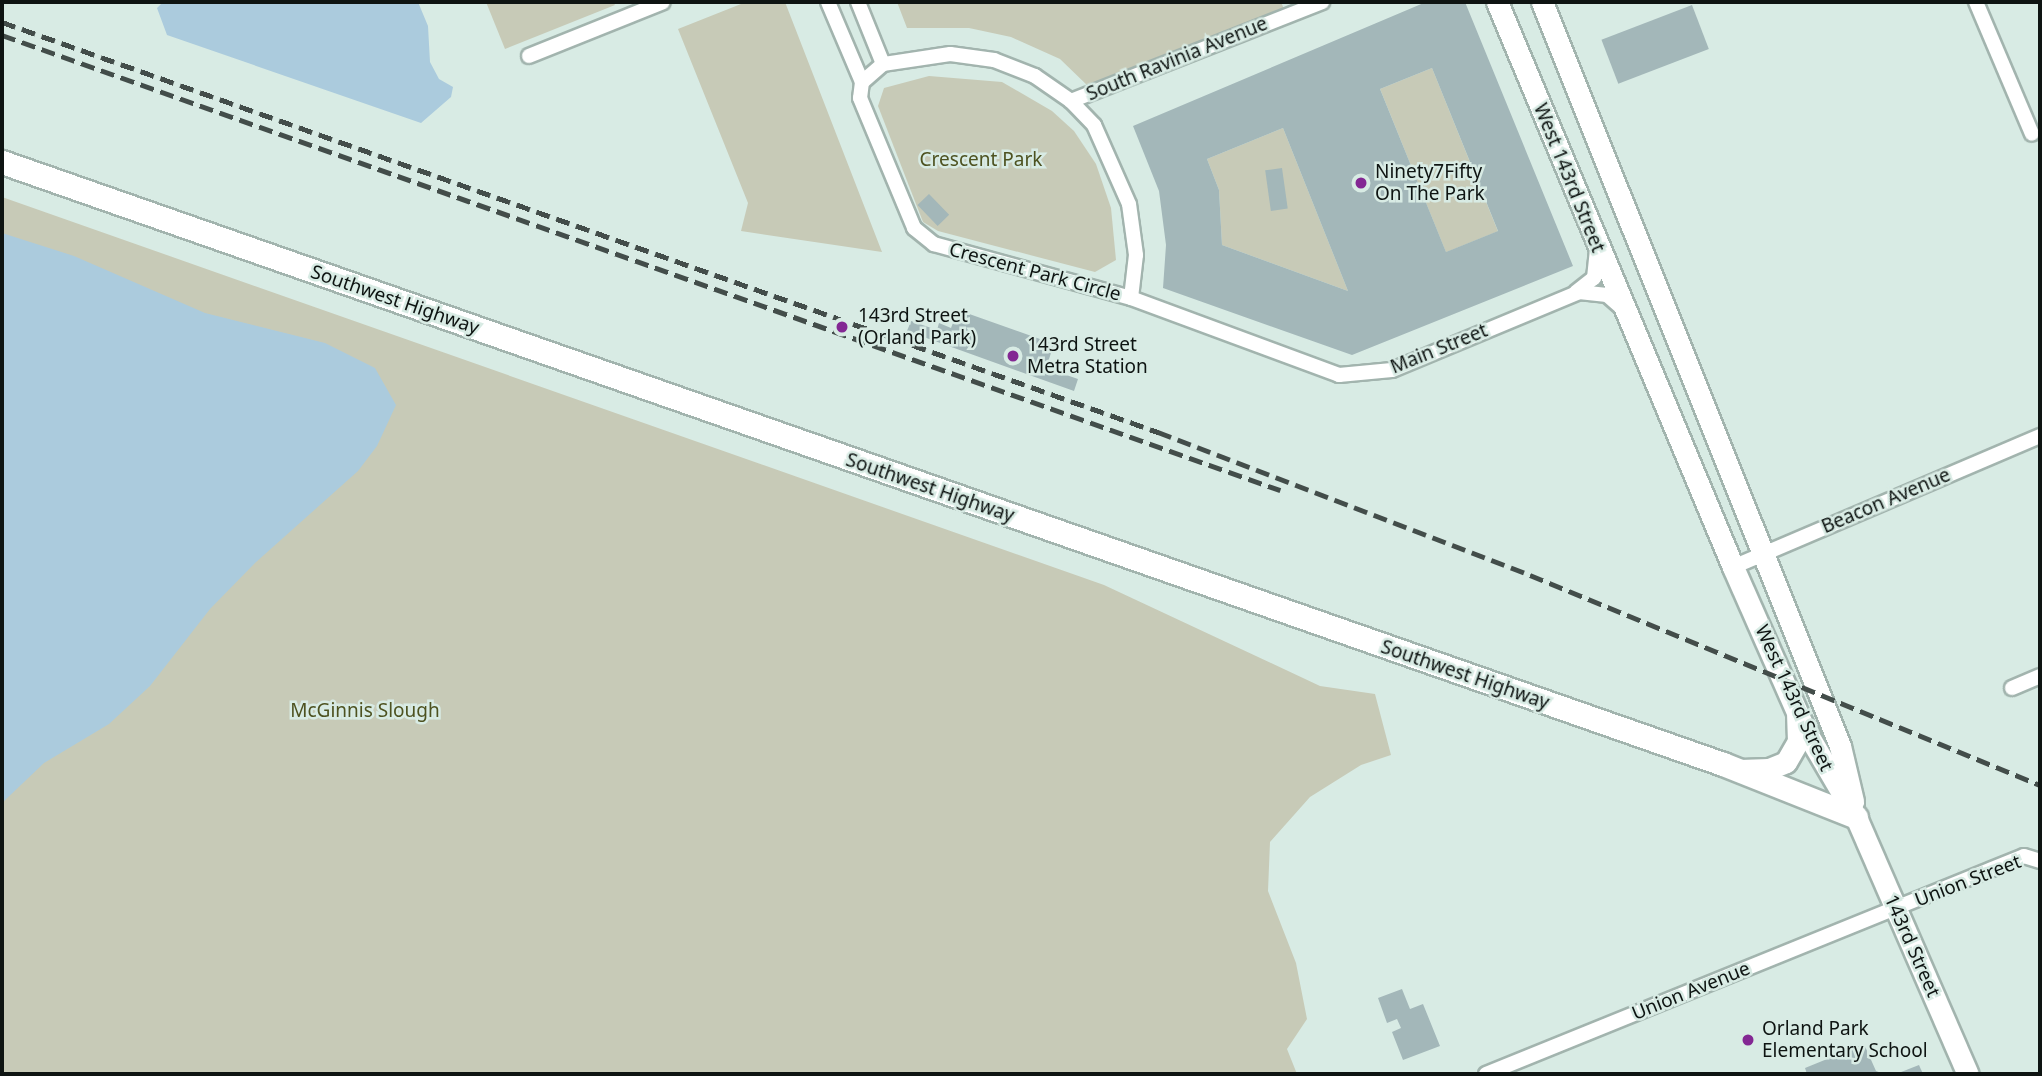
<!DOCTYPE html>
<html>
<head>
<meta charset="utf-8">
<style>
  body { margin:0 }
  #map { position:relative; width:2042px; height:1076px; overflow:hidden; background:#d8ebe4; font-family:"Noto Sans",sans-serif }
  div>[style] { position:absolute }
  .green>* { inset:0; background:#c7cab7; transform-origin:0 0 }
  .water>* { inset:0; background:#abcbdd }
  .building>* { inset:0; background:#a3b7b9; transform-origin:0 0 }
  .roads { filter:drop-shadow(2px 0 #a2b4ae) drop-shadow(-2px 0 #a2b4ae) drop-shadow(0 2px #a2b4ae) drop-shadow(0 -2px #a2b4ae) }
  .minor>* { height:14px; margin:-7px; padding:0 7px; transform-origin:7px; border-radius:7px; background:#fff }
  .secondary>* { height:21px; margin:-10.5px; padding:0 10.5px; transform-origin:10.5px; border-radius:10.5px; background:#fff }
  .primary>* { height:23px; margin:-11.5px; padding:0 11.5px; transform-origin:11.5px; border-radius:11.5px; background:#fff }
  .rail>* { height:5px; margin-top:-2.5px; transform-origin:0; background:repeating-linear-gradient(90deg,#434d4a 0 14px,transparent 0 21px) }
  .dots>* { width:19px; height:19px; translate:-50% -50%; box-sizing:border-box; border:4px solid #d8ebe4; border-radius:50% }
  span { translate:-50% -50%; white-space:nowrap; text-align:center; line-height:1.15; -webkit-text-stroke:5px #d8ebe4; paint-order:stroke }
  .street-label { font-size:19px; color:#0e1412 }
  .park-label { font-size:19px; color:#4d5220 }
  .poi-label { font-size:19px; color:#0e1412 }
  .left { translate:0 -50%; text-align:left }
  .frame { position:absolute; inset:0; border:4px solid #0e1412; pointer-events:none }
</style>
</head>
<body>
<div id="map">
  <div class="green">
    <i style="clip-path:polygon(486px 2px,613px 2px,615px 5px,505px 49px)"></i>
    <i style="clip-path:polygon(746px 2px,785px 2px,882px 252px,741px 231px,748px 203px,678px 29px)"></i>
    <i style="clip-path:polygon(897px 2px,1281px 2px,1284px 9px,1089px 87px,1060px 59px,1011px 37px,969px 28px,907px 28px)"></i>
    <i style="left:1432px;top:68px;width:176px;height:56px;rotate:68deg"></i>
    <i style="clip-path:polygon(929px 76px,1002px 82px,1052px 111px,1074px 131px,1096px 164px,1111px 208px,1116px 260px,1095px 272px,938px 231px,923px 222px,878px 106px,884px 88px)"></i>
    <i style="clip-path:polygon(1283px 128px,1348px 291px,1222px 245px,1219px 190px,1207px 159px)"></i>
    <i style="clip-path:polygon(2px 197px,1104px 585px,1320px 686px,1375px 694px,1391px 755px,1361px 765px,1310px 797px,1270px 842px,1268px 891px,1296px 963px,1307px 1019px,1287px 1049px,1297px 1074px,2px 1074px)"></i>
  </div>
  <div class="water">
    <i style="clip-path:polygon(163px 2px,418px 2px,428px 26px,430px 62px,439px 79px,453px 87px,451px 97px,421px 123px,167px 35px,157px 8px)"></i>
    <i style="clip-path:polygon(2px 233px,74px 256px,205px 313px,325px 343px,375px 368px,396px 405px,377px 446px,358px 471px,255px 563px,210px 609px,150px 686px,109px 724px,44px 763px,2px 803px)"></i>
  </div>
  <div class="building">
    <i style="clip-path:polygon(evenodd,1426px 2px,1465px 2px,1573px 266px,1352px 355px,1163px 288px,1166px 245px,1159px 191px,1133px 126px,1426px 2px,1432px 68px,1498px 231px,1446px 252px,1380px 89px,1432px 68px,1426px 2px,1283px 128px,1348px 291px,1222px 245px,1219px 190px,1207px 159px,1283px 128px)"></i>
    <i style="left:1692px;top:5px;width:47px;height:97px;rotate:69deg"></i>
    <i style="left:1282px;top:168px;width:41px;height:17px;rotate:82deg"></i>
    <i style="left:929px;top:194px;width:29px;height:16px;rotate:46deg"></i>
    <i style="clip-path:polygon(958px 310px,1054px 344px,1046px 368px,1078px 379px,1074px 391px,907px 331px,911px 321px,937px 330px,939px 323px,951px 328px)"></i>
    <i style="clip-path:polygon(1402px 989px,1410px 1009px,1423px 1004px,1440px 1046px,1403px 1060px,1392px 1032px,1401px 1028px,1397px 1019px,1387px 1023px,1378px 998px)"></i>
    <i style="clip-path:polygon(1864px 1044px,1876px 1071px,1884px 1074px,1807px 1074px,1805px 1068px)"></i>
    <i style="clip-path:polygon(1919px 1065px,1923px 1074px,1896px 1074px)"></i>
  </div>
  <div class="roads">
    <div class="minor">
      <i style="left:828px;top:2px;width:87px;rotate:67deg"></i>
      <i style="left:858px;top:2px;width:67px;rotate:68deg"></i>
      <i style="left:1976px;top:2px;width:143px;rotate:67deg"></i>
      <i style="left:529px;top:56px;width:144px;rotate:-21.9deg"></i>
      <i style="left:1071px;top:101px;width:270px;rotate:-21.5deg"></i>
      <i style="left:1576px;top:292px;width:23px;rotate:-38deg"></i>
      <i style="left:1594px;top:278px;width:27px;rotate:-84deg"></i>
      <i style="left:1131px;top:298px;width:43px;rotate:-83.4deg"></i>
      <i style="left:1136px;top:255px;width:51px;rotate:-97.8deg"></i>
      <i style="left:1129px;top:204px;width:86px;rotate:-113.9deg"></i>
      <i style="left:1094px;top:125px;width:33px;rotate:-134deg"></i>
      <i style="left:1071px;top:101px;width:44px;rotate:-145.2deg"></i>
      <i style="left:1035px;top:76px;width:44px;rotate:-158.7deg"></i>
      <i style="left:994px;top:60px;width:44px;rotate:-172.2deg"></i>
      <i style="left:950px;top:54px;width:68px;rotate:171.5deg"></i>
      <i style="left:883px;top:64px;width:28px;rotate:139deg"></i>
      <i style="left:862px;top:82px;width:16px;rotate:97deg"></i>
      <i style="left:860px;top:98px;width:141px;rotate:67.4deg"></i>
      <i style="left:914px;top:228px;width:26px;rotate:39deg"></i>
      <i style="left:934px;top:244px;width:204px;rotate:15.3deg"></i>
      <i style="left:1131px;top:298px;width:222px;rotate:20.3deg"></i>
      <i style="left:1339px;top:375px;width:53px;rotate:-5.4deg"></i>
      <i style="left:1392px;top:370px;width:203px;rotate:-22.6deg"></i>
      <i style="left:1579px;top:292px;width:28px;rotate:6deg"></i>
      <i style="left:1607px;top:295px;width:20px;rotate:41deg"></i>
      <i style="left:1733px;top:567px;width:334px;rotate:-23.1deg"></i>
      <i style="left:2012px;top:688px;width:30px;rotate:-23deg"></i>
      <i style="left:1486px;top:1074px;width:580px;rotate:-22.06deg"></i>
      <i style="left:2024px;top:856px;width:17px;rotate:17deg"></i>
    </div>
    <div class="secondary">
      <i style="left:1497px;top:2px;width:612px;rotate:67.33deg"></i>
      <i style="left:1733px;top:567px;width:176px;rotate:66.2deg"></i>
      <i style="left:1804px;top:728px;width:103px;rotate:59.7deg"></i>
      <i style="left:1856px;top:817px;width:280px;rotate:66.5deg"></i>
      <i style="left:1542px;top:2px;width:801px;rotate:68.17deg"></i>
      <i style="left:1840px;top:746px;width:57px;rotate:76.7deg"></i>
      <i style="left:1740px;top:770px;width:29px;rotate:-2deg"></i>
      <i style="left:1769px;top:769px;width:18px;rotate:-22deg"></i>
      <i style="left:1786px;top:762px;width:24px;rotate:-60deg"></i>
      <i style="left:1798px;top:741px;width:25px;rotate:-92deg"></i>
    </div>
    <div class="primary">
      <i style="left:2px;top:162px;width:1823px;rotate:19.28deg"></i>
      <i style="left:1723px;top:764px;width:143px;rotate:21.7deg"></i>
    </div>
  </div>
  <div class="rail">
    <i style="left:2px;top:22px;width:1227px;rotate:19.53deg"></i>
    <i style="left:1158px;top:432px;width:399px;rotate:21deg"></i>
    <i style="left:1530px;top:575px;width:552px;rotate:22.38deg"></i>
    <i style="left:2px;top:35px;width:1357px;rotate:19.6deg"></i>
  </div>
  <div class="dots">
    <i style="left:1361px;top:183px;background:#832793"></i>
    <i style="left:842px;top:327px;background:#832793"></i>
    <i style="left:1013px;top:356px;background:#832793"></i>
    <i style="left:1748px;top:1040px;background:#832793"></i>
  </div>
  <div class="street-label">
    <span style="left:1177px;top:59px;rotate:-22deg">South Ravinia Avenue</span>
    <span style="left:1569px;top:178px;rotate:68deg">West 143rd Street</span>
    <span style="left:1035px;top:272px;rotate:15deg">Crescent Park Circle</span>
    <span style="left:395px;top:300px;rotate:19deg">Southwest Highway</span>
    <span style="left:1439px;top:349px;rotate:-22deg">Main Street</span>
    <span style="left:930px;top:488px;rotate:19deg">Southwest Highway</span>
    <span style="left:1886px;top:501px;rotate:-23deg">Beacon Avenue</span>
    <span style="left:1465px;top:675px;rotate:19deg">Southwest Highway</span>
    <span style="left:1794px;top:698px;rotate:65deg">West 143rd Street</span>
    <span style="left:1968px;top:881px;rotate:-21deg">Union Street</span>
    <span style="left:1912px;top:946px;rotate:66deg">143rd Street</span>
    <span style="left:1691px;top:991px;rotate:-22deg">Union Avenue</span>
  </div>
  <div class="park-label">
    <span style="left:981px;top:160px">Crescent Park</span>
    <span style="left:365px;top:711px">McGinnis Slough</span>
  </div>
  <div class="poi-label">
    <span class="left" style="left:1375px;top:183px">Ninety7Fifty<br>On The Park</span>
    <span class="left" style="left:858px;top:327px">143rd Street<br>(Orland Park)</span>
    <span class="left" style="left:1027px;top:356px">143rd Street<br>Metra Station</span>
    <span class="left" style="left:1762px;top:1040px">Orland Park<br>Elementary School</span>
  </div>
  <div class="frame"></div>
</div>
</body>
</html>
